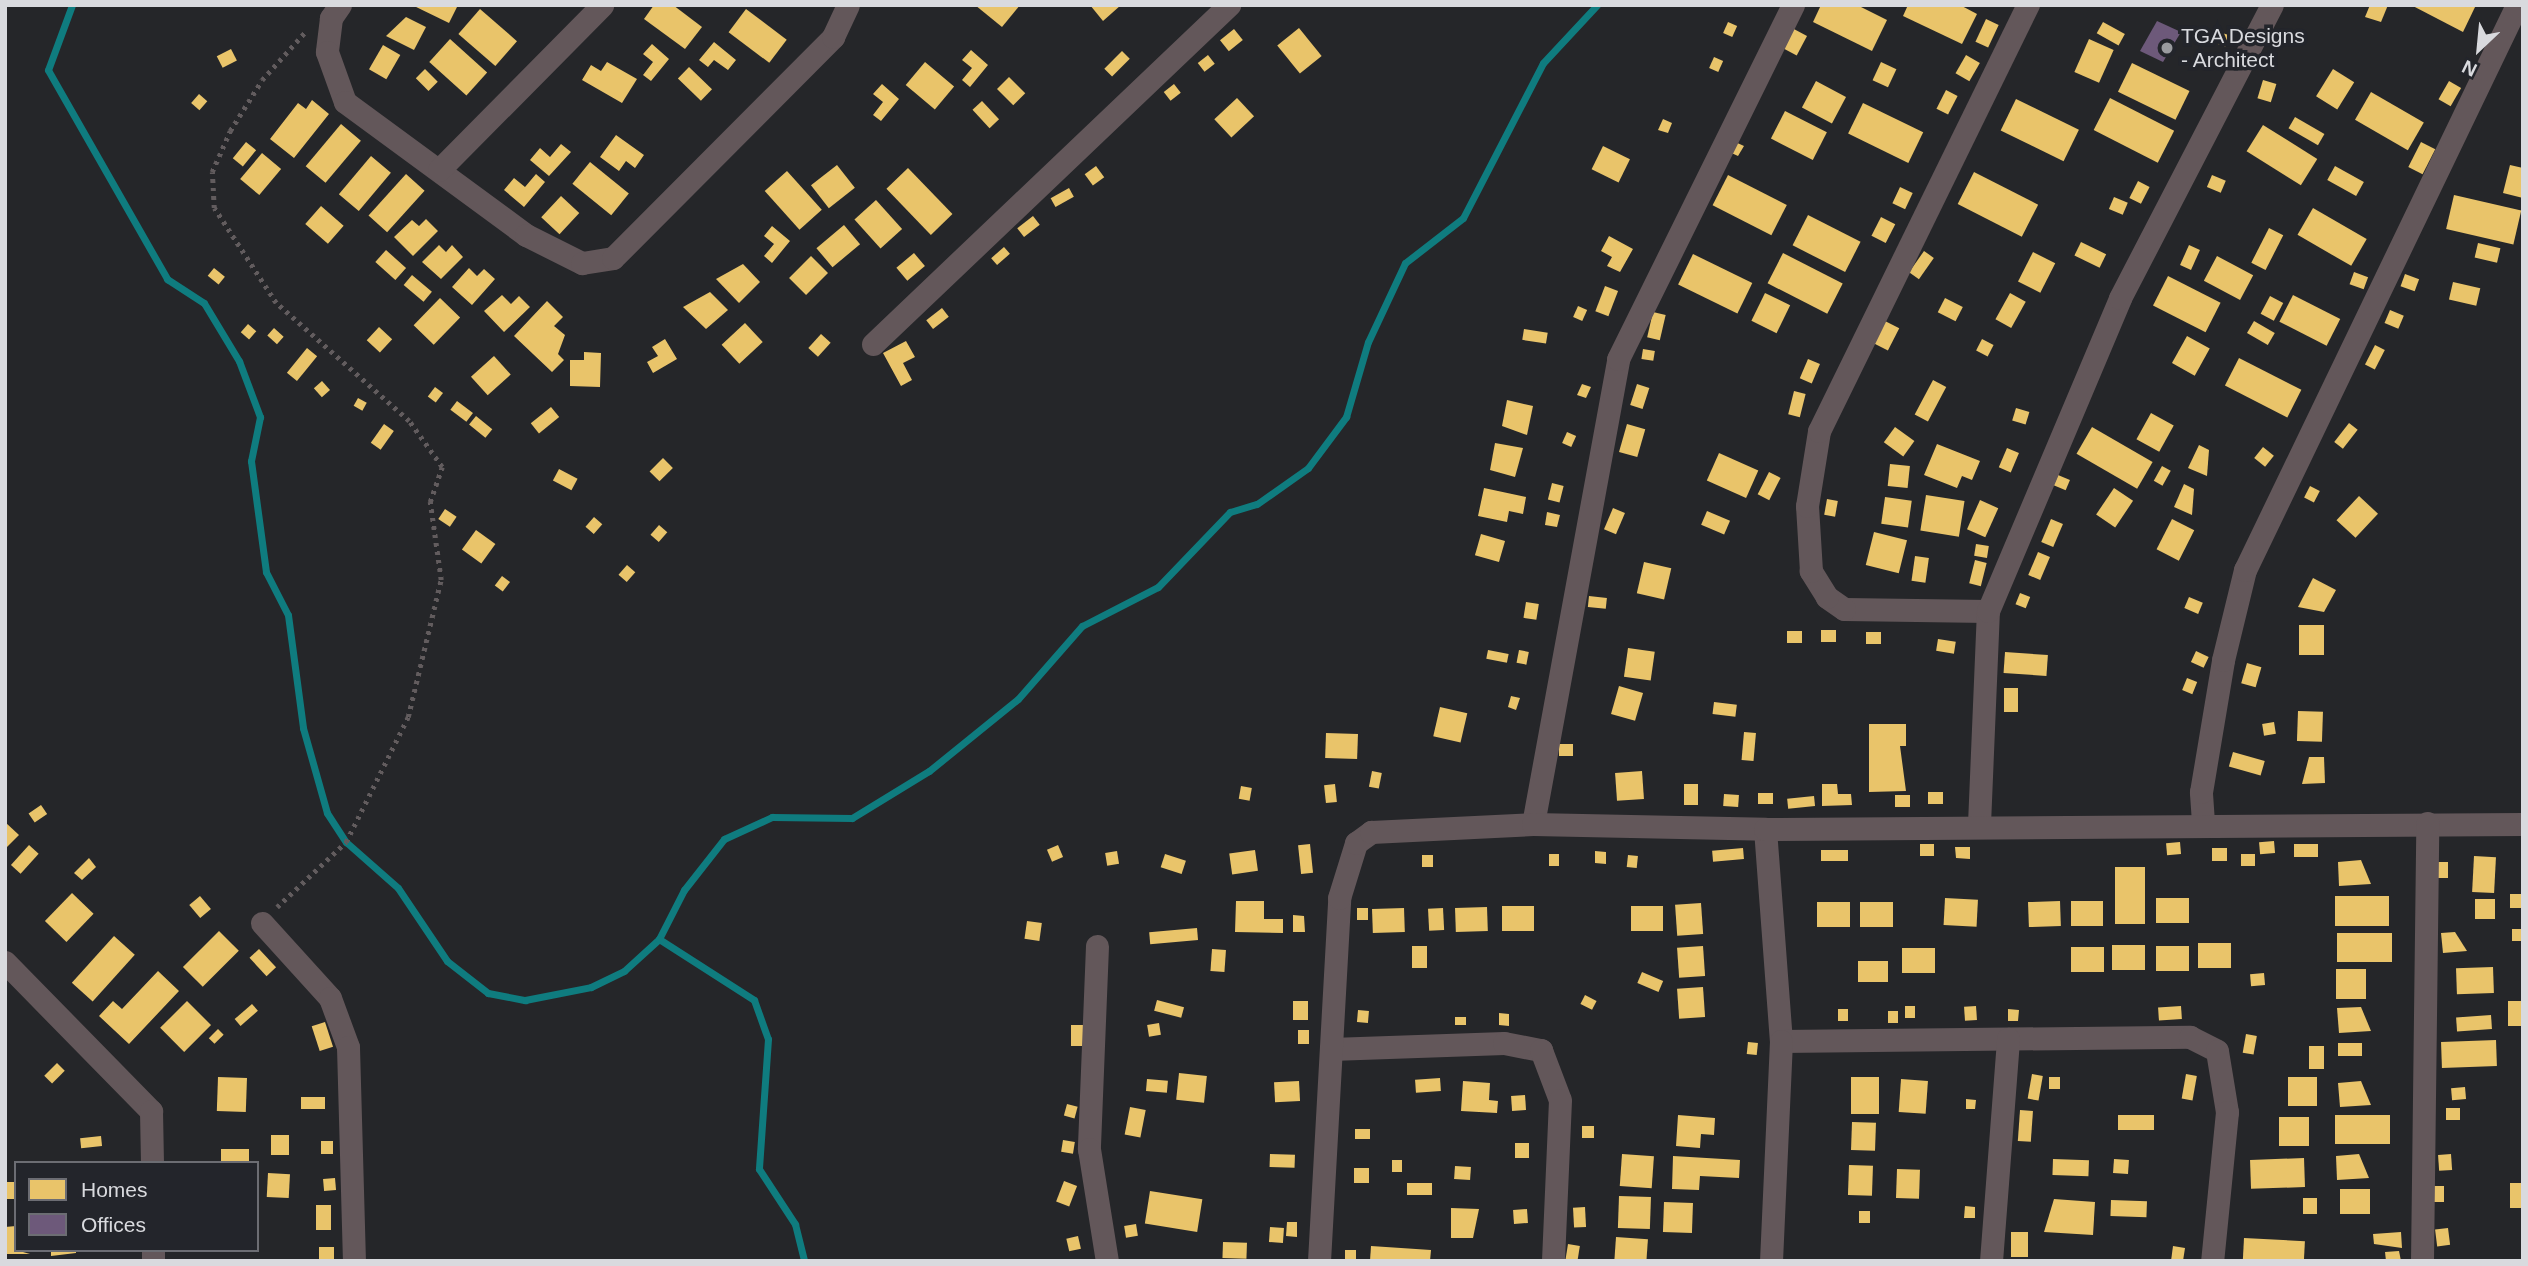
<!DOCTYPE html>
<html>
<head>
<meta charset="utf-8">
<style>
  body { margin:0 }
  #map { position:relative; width:2528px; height:1266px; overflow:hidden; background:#252629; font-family:Helvetica,sans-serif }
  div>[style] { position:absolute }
  .homes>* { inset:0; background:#e9c46a; transform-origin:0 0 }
  .offices>* { inset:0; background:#6d597a }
  .stream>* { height:7px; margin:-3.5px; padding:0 3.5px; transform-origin:3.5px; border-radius:3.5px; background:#0f7c7f }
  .path>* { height:4.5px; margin-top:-2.25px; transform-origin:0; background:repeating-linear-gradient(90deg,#625c5e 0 3.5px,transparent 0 8.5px) }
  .minor>* { height:23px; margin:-11.5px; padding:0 11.5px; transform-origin:11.5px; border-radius:11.5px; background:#63575a }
  .dots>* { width:19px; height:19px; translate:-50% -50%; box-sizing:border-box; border:4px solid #23252b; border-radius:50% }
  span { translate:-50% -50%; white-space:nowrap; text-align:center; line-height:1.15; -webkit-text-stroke:7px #23252b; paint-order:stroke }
  .poi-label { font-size:21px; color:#d9dade }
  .left { translate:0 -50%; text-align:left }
  .frame { position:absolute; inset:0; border:7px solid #d9dade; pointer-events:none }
  .legend { position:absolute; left:14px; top:1161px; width:245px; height:91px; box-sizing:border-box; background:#23252b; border:2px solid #6c6d73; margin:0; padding:9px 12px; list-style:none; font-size:21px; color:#d9dade }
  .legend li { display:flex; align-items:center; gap:14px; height:35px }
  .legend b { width:35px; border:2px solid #6c6d73 }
  .north { position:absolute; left:2444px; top:14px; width:70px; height:70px; -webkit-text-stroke:5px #23252b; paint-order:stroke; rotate:206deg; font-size:19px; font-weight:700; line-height:28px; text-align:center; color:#d9dade }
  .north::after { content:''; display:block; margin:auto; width:24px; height:32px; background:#d9dade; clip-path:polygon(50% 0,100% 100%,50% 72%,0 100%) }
</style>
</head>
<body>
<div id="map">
  <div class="homes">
    <i style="clip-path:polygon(412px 5px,458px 5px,449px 23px)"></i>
    <i style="clip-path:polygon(654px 5px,673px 5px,702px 27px,685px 49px,644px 19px)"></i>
    <i style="clip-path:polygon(975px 5px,1020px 5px,1002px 27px)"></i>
    <i style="clip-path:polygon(1090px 5px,1121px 5px,1103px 21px)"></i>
    <i style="clip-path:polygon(1821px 5px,1857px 5px,1887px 20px,1872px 51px,1813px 22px)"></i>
    <i style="clip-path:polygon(1908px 5px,1960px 5px,1977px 14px,1962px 44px,1903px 16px)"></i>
    <i style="clip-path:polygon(2370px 5px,2388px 5px,2381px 22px,2365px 17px)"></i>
    <i style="clip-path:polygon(2411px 5px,2476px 5px,2463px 32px)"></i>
    <i style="left:480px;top:9px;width:49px;height:33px;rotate:41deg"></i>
    <i style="left:746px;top:9px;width:51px;height:29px;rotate:37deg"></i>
    <i style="clip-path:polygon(406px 17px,426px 27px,414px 50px,386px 36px)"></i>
    <i style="left:1986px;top:19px;width:14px;height:25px;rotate:25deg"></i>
    <i style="left:1728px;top:22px;width:10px;height:12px;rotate:24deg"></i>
    <i style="left:2103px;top:22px;width:25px;height:13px;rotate:29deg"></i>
    <i style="left:1299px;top:28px;width:36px;height:28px;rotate:51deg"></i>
    <i style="left:1792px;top:28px;width:17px;height:22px;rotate:28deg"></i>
    <i style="left:1234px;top:29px;width:14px;height:18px;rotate:51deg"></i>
    <i style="left:2222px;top:33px;width:7px;height:12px;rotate:16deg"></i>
    <i style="left:450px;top:39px;width:50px;height:31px;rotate:42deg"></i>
    <i style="left:2089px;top:39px;width:27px;height:36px;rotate:24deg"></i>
    <i style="clip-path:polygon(714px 42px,736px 60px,728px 70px,714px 60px,708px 67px,699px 60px)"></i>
    <i style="clip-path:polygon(652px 44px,669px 59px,651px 81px,643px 75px,653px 62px,643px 54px)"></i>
    <i style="left:383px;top:45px;width:20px;height:28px;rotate:30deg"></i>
    <i style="left:231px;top:49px;width:13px;height:16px;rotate:63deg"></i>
    <i style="clip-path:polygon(971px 50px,988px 65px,970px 87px,962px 80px,972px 68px,962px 60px)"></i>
    <i style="left:1122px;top:51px;width:11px;height:25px;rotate:45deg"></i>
    <i style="left:1208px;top:55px;width:11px;height:13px;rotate:52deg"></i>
    <i style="left:1966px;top:55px;width:16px;height:21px;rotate:30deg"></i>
    <i style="left:1714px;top:57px;width:10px;height:12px;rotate:24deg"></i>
    <i style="clip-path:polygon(607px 62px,637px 79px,622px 103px,582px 80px,591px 65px,601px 71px)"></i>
    <i style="left:925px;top:62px;width:38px;height:30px;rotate:40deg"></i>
    <i style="left:1881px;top:62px;width:17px;height:20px;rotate:25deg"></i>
    <i style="left:2132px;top:63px;width:64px;height:32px;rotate:26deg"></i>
    <i style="left:689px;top:67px;width:32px;height:16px;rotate:44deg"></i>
    <i style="left:425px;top:69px;width:18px;height:13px;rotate:45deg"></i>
    <i style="left:2333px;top:69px;width:25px;height:32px;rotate:32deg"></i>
    <i style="left:1009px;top:77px;width:23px;height:17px;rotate:45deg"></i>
    <i style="left:2263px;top:80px;width:14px;height:19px;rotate:17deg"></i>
    <i style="left:1816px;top:81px;width:34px;height:30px;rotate:28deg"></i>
    <i style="left:2449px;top:81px;width:14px;height:21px;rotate:30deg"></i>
    <i style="clip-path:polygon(882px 84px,899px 99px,881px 121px,873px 115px,883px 102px,873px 94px)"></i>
    <i style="left:1174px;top:84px;width:11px;height:13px;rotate:52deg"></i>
    <i style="left:1946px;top:90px;width:13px;height:21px;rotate:27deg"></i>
    <i style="left:2371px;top:92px;width:61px;height:32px;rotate:30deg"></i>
    <i style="left:199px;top:94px;width:11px;height:12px;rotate:41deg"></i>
    <i style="left:1237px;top:98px;width:25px;height:31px;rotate:47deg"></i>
    <i style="left:2110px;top:98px;width:72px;height:36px;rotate:27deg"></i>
    <i style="left:2016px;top:99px;width:70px;height:35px;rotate:26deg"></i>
    <i style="clip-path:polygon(312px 100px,329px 114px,294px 158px,270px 139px,298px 103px,306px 109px)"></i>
    <i style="left:982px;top:101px;width:25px;height:13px;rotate:47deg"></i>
    <i style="left:1863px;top:103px;width:67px;height:34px;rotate:26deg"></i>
    <i style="left:1785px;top:111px;width:47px;height:31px;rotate:27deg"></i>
    <i style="left:2295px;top:117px;width:34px;height:13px;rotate:30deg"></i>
    <i style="clip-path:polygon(1663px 119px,1672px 123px,1668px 133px,1658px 130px)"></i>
    <i style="left:341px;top:124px;width:26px;height:55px;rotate:40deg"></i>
    <i style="left:2263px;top:125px;width:64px;height:31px;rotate:32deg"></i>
    <i style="clip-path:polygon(616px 135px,644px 155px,635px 168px,626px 161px,619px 171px,600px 157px)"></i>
    <i style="clip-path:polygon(1733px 141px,1744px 146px,1738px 156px,1727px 151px)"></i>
    <i style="left:246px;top:142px;width:13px;height:21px;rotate:39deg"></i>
    <i style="left:2421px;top:142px;width:16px;height:28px;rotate:27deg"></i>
    <i style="clip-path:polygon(561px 144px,571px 152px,549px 176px,530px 160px,540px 148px,550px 157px)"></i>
    <i style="left:1603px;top:146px;width:30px;height:26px;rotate:26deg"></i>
    <i style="left:262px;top:153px;width:25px;height:34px;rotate:40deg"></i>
    <i style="left:371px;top:156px;width:26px;height:50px;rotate:40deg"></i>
    <i style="left:590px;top:162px;width:50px;height:28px;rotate:39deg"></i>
    <i style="left:837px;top:165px;width:29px;height:33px;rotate:52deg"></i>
    <i style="clip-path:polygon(2510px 165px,2523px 168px,2523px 198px,2503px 193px)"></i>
    <i style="left:1096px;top:166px;width:14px;height:14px;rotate:54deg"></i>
    <i style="left:2335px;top:166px;width:33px;height:16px;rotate:29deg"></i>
    <i style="left:908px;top:168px;width:64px;height:30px;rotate:46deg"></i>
    <i style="left:787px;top:171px;width:52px;height:30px;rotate:48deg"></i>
    <i style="left:1974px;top:172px;width:72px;height:36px;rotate:27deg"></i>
    <i style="left:406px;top:174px;width:25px;height:56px;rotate:42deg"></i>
    <i style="clip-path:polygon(536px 174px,545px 182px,524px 207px,504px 190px,514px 178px,525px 187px)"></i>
    <i style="left:1728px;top:175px;width:66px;height:34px;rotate:27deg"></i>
    <i style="left:2212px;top:175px;width:15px;height:13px;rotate:23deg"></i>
    <i style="left:2138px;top:181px;width:13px;height:19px;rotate:27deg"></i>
    <i style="left:1900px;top:187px;width:14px;height:18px;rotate:25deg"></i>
    <i style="left:1069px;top:188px;width:10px;height:21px;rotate:61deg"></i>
    <i style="left:2454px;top:195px;width:69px;height:35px;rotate:13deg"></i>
    <i style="left:561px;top:196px;width:25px;height:29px;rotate:43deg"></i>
    <i style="left:2114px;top:197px;width:15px;height:13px;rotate:23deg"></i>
    <i style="left:876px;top:200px;width:39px;height:29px;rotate:48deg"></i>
    <i style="left:321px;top:206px;width:30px;height:24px;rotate:41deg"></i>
    <i style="left:2313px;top:208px;width:62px;height:31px;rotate:30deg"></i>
    <i style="left:1808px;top:215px;width:59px;height:34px;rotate:27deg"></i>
    <i style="left:1033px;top:216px;width:11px;height:20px;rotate:52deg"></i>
    <i style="left:1881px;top:217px;width:16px;height:21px;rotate:27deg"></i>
    <i style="clip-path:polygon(426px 219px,438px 231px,413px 256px,394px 237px,412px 220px,419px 226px)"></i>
    <i style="left:844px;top:225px;width:25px;height:36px;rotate:50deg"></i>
    <i style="clip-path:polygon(772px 226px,790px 241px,772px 263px,764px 256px,774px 244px,764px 236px)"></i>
    <i style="left:2269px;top:228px;width:16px;height:39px;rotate:27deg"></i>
    <i style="clip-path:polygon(1609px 236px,1633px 249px,1620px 272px,1607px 266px,1612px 257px,1601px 251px)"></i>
    <i style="left:2081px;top:242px;width:28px;height:15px;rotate:26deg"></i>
    <i style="left:2478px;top:243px;width:23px;height:15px;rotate:13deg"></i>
    <i style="clip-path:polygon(439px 245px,446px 252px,452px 245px,463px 257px,441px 279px,422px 262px)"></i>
    <i style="left:2189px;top:245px;width:12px;height:22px;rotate:24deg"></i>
    <i style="left:1004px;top:247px;width:9px;height:17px;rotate:49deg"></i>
    <i style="left:386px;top:250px;width:27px;height:16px;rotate:42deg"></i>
    <i style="left:1924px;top:251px;width:12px;height:26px;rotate:35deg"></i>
    <i style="left:2033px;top:252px;width:25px;height:33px;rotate:27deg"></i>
    <i style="left:914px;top:253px;width:17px;height:23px;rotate:50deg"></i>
    <i style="left:1783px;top:253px;width:67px;height:34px;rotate:27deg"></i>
    <i style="left:1693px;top:254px;width:66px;height:34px;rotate:26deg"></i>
    <i style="left:811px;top:256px;width:24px;height:31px;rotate:45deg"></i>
    <i style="left:2217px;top:256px;width:41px;height:28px;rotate:28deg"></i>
    <i style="clip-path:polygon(743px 264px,760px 282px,739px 303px,716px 279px)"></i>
    <i style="left:214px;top:268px;width:14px;height:10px;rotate:39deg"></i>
    <i style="clip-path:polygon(469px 268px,477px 276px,484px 269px,495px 279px,472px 305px,452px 287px)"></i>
    <i style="left:2354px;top:272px;width:15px;height:13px;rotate:20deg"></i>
    <i style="left:2405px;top:274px;width:15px;height:13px;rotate:20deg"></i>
    <i style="left:412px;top:275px;width:26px;height:13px;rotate:40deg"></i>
    <i style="left:2168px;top:276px;width:59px;height:33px;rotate:27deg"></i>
    <i style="left:2453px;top:282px;width:28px;height:18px;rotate:13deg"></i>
    <i style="left:1605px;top:286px;width:14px;height:27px;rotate:21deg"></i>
    <i style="clip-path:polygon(710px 292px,728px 310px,706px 329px,683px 307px)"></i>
    <i style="left:1765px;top:293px;width:28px;height:31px;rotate:26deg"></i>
    <i style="left:2010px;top:293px;width:18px;height:30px;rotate:29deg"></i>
    <i style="clip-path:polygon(502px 295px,511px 304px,519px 296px,530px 307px,504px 332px,484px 311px)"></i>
    <i style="left:2293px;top:295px;width:53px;height:30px;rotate:27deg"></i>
    <i style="left:2270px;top:296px;width:15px;height:20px;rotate:28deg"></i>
    <i style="left:440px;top:298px;width:28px;height:38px;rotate:44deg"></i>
    <i style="left:1945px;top:298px;width:20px;height:16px;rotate:27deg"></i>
    <i style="clip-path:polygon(547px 301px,563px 317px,554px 326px,565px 335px,558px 354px,564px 360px,552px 372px,514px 336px)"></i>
    <i style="left:1578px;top:306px;width:10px;height:12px;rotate:24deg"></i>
    <i style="left:942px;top:308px;width:11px;height:20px;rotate:52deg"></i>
    <i style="left:2390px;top:310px;width:15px;height:14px;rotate:23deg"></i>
    <i style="left:1653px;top:312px;width:13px;height:26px;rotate:13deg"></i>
    <i style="left:1885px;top:321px;width:16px;height:25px;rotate:27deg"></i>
    <i style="left:2254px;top:321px;width:24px;height:14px;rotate:30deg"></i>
    <i style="left:745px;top:323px;width:26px;height:32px;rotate:47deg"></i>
    <i style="left:248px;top:324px;width:11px;height:11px;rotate:41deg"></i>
    <i style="left:379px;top:327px;width:18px;height:18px;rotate:43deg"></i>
    <i style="left:274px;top:328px;width:13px;height:10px;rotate:42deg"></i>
    <i style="left:1524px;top:329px;width:24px;height:11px;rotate:9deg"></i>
    <i style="left:821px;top:334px;width:13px;height:19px;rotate:42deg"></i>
    <i style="left:2187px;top:336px;width:26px;height:31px;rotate:29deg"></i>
    <i style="clip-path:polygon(665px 339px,677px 359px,653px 373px,647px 362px,658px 356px,652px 347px)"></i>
    <i style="left:1982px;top:339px;width:13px;height:13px;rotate:27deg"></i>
    <i style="clip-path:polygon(906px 341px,915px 357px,903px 363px,912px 380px,901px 386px,883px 353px)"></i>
    <i style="left:2375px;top:345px;width:11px;height:22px;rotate:27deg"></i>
    <i style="left:307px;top:348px;width:13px;height:32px;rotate:39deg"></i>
    <i style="left:1643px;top:349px;width:12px;height:10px;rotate:9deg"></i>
    <i style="clip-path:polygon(584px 352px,601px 353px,600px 387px,570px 386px,570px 360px,584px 360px)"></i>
    <i style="left:494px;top:356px;width:25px;height:31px;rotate:48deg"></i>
    <i style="left:2239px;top:358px;width:70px;height:31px;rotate:27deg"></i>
    <i style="left:1808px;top:359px;width:13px;height:21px;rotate:23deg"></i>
    <i style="left:1933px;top:380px;width:15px;height:39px;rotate:28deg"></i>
    <i style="left:322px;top:381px;width:12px;height:11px;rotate:48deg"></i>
    <i style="clip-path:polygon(1582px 384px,1591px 387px,1586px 398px,1577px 395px)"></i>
    <i style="left:1637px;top:384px;width:13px;height:22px;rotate:18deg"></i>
    <i style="left:435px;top:387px;width:10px;height:12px;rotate:37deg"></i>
    <i style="left:1794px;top:391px;width:12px;height:24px;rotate:14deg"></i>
    <i style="left:358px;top:398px;width:10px;height:9px;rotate:29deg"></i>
    <i style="clip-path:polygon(1507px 400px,1533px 406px,1527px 435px,1502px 426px)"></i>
    <i style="left:457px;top:401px;width:20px;height:11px;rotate:37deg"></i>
    <i style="left:551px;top:407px;width:13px;height:26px;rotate:51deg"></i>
    <i style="left:2016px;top:408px;width:14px;height:13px;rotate:17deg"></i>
    <i style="left:2151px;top:413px;width:26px;height:30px;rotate:29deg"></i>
    <i style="left:476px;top:416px;width:21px;height:11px;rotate:39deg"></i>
    <i style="left:2349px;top:423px;width:11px;height:24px;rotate:38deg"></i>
    <i style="left:384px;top:424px;width:12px;height:23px;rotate:35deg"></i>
    <i style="left:1627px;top:424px;width:19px;height:29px;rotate:16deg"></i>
    <i style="left:1895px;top:427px;width:24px;height:19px;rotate:36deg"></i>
    <i style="left:2092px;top:427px;width:70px;height:31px;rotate:30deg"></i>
    <i style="left:1567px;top:432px;width:10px;height:12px;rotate:24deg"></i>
    <i style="clip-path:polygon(1495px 443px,1523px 448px,1515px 477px,1490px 470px)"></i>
    <i style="clip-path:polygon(1937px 444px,1980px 461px,1972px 480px,1962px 476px,1957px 488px,1924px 475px)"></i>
    <i style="clip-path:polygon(2199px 445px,2209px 450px,2207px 476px,2188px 468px)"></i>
    <i style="left:2263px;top:447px;width:14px;height:14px;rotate:39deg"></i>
    <i style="left:2007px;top:448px;width:13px;height:21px;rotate:23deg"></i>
    <i style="left:1719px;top:453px;width:43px;height:30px;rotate:24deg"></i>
    <i style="left:663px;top:458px;width:14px;height:19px;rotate:45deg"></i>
    <i style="left:1890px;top:464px;width:20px;height:22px;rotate:6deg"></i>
    <i style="left:2162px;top:466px;width:10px;height:17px;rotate:29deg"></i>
    <i style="left:559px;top:469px;width:21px;height:13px;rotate:28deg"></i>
    <i style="left:1769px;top:472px;width:13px;height:25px;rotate:27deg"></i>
    <i style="left:2058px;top:475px;width:13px;height:11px;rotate:23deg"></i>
    <i style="left:1552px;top:483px;width:12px;height:17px;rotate:14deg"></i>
    <i style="clip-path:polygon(2184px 484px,2194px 489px,2192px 515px,2174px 507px)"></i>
    <i style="left:2310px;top:486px;width:11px;height:13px;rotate:27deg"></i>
    <i style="clip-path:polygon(1484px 488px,1526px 497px,1523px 514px,1509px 511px,1507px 522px,1478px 516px)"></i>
    <i style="left:2114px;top:488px;width:23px;height:32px;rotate:34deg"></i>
    <i style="left:1926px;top:495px;width:39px;height:36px;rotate:9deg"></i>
    <i style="left:2359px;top:496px;width:26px;height:33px;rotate:43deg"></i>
    <i style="left:1885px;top:497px;width:27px;height:27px;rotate:8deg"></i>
    <i style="left:1827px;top:499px;width:11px;height:16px;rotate:10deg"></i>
    <i style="left:1980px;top:500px;width:20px;height:32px;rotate:24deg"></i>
    <i style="left:1613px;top:508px;width:13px;height:23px;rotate:23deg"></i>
    <i style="left:445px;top:509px;width:14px;height:12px;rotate:34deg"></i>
    <i style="left:1707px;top:511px;width:25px;height:15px;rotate:23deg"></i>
    <i style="clip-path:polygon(1547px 512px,1560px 515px,1557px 527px,1545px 525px)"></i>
    <i style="left:594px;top:517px;width:11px;height:13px;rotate:41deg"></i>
    <i style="left:2051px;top:519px;width:13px;height:25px;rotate:23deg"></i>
    <i style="left:2172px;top:519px;width:25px;height:34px;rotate:27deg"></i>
    <i style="left:659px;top:525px;width:11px;height:13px;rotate:41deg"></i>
    <i style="left:476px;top:530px;width:24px;height:24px;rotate:36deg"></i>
    <i style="left:1874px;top:532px;width:34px;height:34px;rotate:14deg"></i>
    <i style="left:1481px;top:534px;width:25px;height:22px;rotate:16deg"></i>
    <i style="left:1976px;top:544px;width:13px;height:12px;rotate:9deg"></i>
    <i style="left:2038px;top:552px;width:13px;height:25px;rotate:23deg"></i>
    <i style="left:1915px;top:556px;width:14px;height:25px;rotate:8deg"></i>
    <i style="left:1975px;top:560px;width:12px;height:24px;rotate:14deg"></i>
    <i style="left:1644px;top:562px;width:28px;height:32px;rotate:13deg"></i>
    <i style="left:627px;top:565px;width:11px;height:13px;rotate:41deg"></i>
    <i style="left:502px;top:576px;width:10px;height:12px;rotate:37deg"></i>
    <i style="clip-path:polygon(2313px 578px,2336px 590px,2324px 612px,2298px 607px)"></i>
    <i style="left:2020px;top:593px;width:11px;height:12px;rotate:22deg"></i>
    <i style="left:1589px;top:596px;width:18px;height:11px;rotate:6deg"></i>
    <i style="left:2189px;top:597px;width:15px;height:12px;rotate:23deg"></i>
    <i style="left:1526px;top:602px;width:13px;height:16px;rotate:9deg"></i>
    <i style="left:2299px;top:625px;width:25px;height:30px"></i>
    <i style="left:1836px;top:630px;width:12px;height:15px;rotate:90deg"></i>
    <i style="left:1787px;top:631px;width:15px;height:12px"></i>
    <i style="left:1866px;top:632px;width:15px;height:12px"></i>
    <i style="left:1938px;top:639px;width:18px;height:12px;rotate:9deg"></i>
    <i style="left:1628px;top:648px;width:27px;height:29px;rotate:8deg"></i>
    <i style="left:1488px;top:650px;width:21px;height:9px;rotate:11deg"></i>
    <i style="left:1519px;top:650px;width:10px;height:13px;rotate:11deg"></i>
    <i style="left:2196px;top:651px;width:14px;height:12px;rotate:25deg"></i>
    <i style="left:2005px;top:652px;width:43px;height:21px;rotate:4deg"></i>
    <i style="left:2247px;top:663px;width:15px;height:21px;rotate:16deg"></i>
    <i style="left:2187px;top:678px;width:11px;height:13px;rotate:22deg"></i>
    <i style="left:1619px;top:686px;width:25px;height:29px;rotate:16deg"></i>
    <i style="left:2004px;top:688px;width:14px;height:24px"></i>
    <i style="clip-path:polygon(1511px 696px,1520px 698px,1516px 710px,1508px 707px)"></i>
    <i style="left:1714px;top:702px;width:23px;height:12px;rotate:7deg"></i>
    <i style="left:1440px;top:707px;width:28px;height:30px;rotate:13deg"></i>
    <i style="left:2298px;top:711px;width:25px;height:30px;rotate:2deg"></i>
    <i style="left:2274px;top:722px;width:12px;height:12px;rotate:81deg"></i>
    <i style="clip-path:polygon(1869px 724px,1906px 724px,1906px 746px,1900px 746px,1906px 791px,1869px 792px)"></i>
    <i style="left:1744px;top:732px;width:12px;height:28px;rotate:5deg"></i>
    <i style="left:1326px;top:733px;width:32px;height:25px;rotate:2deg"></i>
    <i style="left:1559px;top:744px;width:14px;height:12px"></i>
    <i style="left:2233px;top:752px;width:33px;height:15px;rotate:16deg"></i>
    <i style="clip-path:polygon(2309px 757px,2324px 757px,2325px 783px,2302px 784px)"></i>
    <i style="left:1372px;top:771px;width:10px;height:16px;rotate:11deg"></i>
    <i style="left:1642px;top:771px;width:28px;height:27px;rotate:86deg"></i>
    <i style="left:1335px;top:784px;width:18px;height:11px;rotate:84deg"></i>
    <i style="left:1684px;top:784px;width:14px;height:21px"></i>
    <i style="clip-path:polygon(1822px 784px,1837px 784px,1838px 794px,1851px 794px,1852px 805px,1822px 806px)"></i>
    <i style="left:1241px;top:786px;width:11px;height:13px;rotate:10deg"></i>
    <i style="left:1928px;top:792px;width:15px;height:12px"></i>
    <i style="left:1758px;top:793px;width:15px;height:11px"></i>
    <i style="left:1724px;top:794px;width:15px;height:12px;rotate:4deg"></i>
    <i style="left:1895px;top:795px;width:15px;height:12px"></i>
    <i style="left:1814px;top:796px;width:10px;height:27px;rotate:84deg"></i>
    <i style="left:41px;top:805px;width:11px;height:15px;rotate:56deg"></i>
    <i style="clip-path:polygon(5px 822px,19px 835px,5px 849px)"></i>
    <i style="left:2274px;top:841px;width:12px;height:15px;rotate:85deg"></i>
    <i style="left:2180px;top:842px;width:12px;height:14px;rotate:85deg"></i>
    <i style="left:1310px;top:844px;width:29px;height:12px;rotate:84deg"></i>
    <i style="left:1920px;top:844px;width:14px;height:12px"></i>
    <i style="left:2294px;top:844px;width:24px;height:13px"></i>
    <i style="left:29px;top:845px;width:13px;height:27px;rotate:42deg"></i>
    <i style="left:1058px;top:845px;width:13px;height:12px;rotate:67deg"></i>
    <i style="clip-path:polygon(1955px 847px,1970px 847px,1970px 859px,1956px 858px)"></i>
    <i style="left:1743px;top:848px;width:11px;height:31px;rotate:85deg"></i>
    <i style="left:2212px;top:848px;width:15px;height:13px"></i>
    <i style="left:1255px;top:850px;width:21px;height:26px;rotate:82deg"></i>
    <i style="left:1821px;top:850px;width:27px;height:11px"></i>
    <i style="left:1117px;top:851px;width:13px;height:12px;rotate:81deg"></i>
    <i style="clip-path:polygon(1595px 851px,1606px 852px,1606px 864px,1595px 863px)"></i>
    <i style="left:1165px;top:854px;width:22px;height:14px;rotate:18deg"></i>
    <i style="left:1549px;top:854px;width:10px;height:12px"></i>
    <i style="left:2241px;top:854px;width:14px;height:12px"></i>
    <i style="left:1422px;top:855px;width:11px;height:12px"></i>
    <i style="left:1628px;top:855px;width:10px;height:12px;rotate:6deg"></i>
    <i style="left:2474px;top:856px;width:22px;height:36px;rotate:3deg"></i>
    <i style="clip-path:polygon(89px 858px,96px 867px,82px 880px,74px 873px)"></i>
    <i style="clip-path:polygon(2361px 860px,2371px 884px,2339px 886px,2338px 862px)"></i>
    <i style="left:2435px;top:862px;width:13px;height:16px"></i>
    <i style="left:2115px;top:867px;width:30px;height:57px"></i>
    <i style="left:72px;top:893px;width:30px;height:39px;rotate:44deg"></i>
    <i style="left:2510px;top:894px;width:13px;height:14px"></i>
    <i style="left:200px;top:896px;width:17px;height:14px;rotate:50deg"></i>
    <i style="left:2335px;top:896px;width:54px;height:30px"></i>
    <i style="left:1945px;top:898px;width:33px;height:27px;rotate:3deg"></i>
    <i style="left:2156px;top:898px;width:33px;height:25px"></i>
    <i style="left:2495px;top:899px;width:20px;height:20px;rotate:90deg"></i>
    <i style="clip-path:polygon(1236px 901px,1264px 901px,1264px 919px,1283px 919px,1283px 933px,1235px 932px)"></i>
    <i style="left:2060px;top:901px;width:25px;height:32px;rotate:88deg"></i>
    <i style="left:2071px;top:901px;width:32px;height:25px"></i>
    <i style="left:1817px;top:902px;width:33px;height:25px"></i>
    <i style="left:1860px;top:902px;width:33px;height:25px"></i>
    <i style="left:1701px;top:903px;width:31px;height:26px;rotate:86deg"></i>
    <i style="left:1502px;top:906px;width:32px;height:25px"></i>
    <i style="left:1631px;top:906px;width:32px;height:25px"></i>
    <i style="left:1487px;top:907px;width:24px;height:32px;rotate:88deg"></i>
    <i style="left:1357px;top:908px;width:11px;height:12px"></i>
    <i style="left:1404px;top:908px;width:24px;height:32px;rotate:88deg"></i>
    <i style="left:1443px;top:908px;width:22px;height:15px;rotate:87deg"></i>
    <i style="clip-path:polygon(1293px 915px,1304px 916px,1305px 932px,1293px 932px)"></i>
    <i style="left:1027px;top:921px;width:15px;height:18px;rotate:8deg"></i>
    <i style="left:1197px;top:928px;width:12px;height:48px;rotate:85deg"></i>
    <i style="left:2523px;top:929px;width:12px;height:11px;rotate:90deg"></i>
    <i style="left:219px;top:931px;width:28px;height:51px;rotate:45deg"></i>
    <i style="clip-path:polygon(2455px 932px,2467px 951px,2443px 953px,2441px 933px)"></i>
    <i style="left:2392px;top:933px;width:29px;height:55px;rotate:90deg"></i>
    <i style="left:114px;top:936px;width:28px;height:63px;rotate:42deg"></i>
    <i style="left:2198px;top:943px;width:33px;height:25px"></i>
    <i style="left:2112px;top:945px;width:33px;height:25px"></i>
    <i style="left:1412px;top:946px;width:15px;height:22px"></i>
    <i style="left:1703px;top:946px;width:30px;height:26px;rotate:86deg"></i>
    <i style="left:2156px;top:946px;width:33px;height:25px"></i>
    <i style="left:2071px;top:947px;width:33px;height:25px"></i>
    <i style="left:1902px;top:948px;width:33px;height:25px"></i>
    <i style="left:259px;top:949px;width:25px;height:13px;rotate:47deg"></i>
    <i style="left:1212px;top:949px;width:14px;height:22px;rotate:4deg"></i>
    <i style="left:1858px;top:961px;width:30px;height:21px"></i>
    <i style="left:2493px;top:967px;width:26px;height:37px;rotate:88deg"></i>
    <i style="left:2336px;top:969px;width:30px;height:30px"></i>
    <i style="clip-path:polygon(158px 971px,179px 991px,129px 1044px,99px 1016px,113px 1001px,122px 1009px)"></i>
    <i style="left:1642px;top:972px;width:23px;height:12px;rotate:23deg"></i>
    <i style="left:2264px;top:973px;width:12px;height:14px;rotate:85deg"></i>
    <i style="left:1703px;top:987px;width:30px;height:26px;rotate:86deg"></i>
    <i style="left:1585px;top:995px;width:13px;height:10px;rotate:27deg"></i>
    <i style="left:1157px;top:1000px;width:28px;height:11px;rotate:15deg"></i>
    <i style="left:187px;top:1001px;width:34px;height:38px;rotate:45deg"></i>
    <i style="left:1293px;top:1001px;width:15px;height:19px"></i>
    <i style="left:2508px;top:1001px;width:15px;height:25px"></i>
    <i style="left:252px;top:1004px;width:9px;height:23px;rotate:49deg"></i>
    <i style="left:1905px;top:1006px;width:10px;height:12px"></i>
    <i style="left:1976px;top:1006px;width:14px;height:12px;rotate:86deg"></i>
    <i style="left:2181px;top:1006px;width:13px;height:23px;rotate:86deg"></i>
    <i style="clip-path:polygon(2361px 1007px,2371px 1031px,2339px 1033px,2337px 1008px)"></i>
    <i style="left:1838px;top:1009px;width:10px;height:12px"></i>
    <i style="clip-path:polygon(2008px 1009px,2019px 1010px,2018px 1021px,2008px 1021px)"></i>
    <i style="left:1358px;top:1010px;width:11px;height:12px;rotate:5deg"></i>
    <i style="left:1888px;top:1011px;width:10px;height:12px"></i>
    <i style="clip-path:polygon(1499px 1013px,1509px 1014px,1509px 1026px,1499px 1025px)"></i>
    <i style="left:2491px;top:1015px;width:14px;height:35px;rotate:86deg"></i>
    <i style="left:1466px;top:1017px;width:8px;height:11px;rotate:90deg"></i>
    <i style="left:325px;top:1022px;width:26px;height:14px;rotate:72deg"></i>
    <i style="left:1159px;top:1023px;width:12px;height:12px;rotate:81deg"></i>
    <i style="left:1071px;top:1025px;width:13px;height:21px"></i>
    <i style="left:218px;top:1029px;width:8px;height:13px;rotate:45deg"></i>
    <i style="left:1298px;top:1030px;width:11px;height:14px"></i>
    <i style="left:2246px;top:1034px;width:11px;height:19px;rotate:10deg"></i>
    <i style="left:2496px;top:1040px;width:26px;height:55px;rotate:88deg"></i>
    <i style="left:1748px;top:1042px;width:10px;height:12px;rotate:6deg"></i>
    <i style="left:2338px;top:1043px;width:24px;height:13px"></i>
    <i style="left:2309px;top:1046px;width:15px;height:23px"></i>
    <i style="left:57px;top:1063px;width:11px;height:18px;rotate:45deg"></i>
    <i style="left:1179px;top:1073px;width:28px;height:27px;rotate:6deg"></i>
    <i style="left:2032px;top:1074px;width:11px;height:25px;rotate:10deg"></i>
    <i style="left:2186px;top:1074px;width:11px;height:25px;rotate:10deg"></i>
    <i style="left:218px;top:1077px;width:29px;height:34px;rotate:2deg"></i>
    <i style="left:1851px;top:1077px;width:28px;height:37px"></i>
    <i style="left:2049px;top:1077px;width:11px;height:12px"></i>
    <i style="left:2288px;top:1077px;width:29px;height:29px"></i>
    <i style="left:1440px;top:1078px;width:13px;height:25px;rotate:86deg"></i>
    <i style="left:1147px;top:1079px;width:21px;height:12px;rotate:5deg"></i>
    <i style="left:1901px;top:1079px;width:27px;height:33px;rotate:4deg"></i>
    <i style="left:1299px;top:1081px;width:20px;height:25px;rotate:87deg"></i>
    <i style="clip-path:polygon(1463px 1081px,1490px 1083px,1489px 1100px,1498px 1101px,1497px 1113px,1461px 1111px)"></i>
    <i style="clip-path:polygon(2361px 1081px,2371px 1105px,2340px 1107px,2338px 1083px)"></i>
    <i style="left:2465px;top:1087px;width:12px;height:14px;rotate:85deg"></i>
    <i style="left:1525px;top:1095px;width:15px;height:14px;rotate:86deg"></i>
    <i style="left:301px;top:1097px;width:24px;height:12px"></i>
    <i style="clip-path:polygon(1966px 1099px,1976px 1100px,1975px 1109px,1966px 1109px)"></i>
    <i style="left:1067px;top:1104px;width:11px;height:12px;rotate:15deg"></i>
    <i style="left:1130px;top:1107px;width:16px;height:28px;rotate:11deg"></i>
    <i style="left:2460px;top:1108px;width:12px;height:14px;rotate:90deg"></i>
    <i style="left:2020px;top:1110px;width:13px;height:31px;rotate:4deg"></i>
    <i style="clip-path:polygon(1678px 1115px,1715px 1118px,1714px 1135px,1701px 1134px,1700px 1148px,1676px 1146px)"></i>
    <i style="left:2118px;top:1115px;width:36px;height:15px"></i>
    <i style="left:2390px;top:1115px;width:29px;height:55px;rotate:90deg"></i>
    <i style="left:2279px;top:1117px;width:30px;height:29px"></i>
    <i style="left:1852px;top:1122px;width:24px;height:28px;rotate:2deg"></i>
    <i style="left:1582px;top:1126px;width:12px;height:12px"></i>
    <i style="left:1355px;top:1129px;width:15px;height:10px"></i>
    <i style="left:289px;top:1135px;width:20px;height:18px;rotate:90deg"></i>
    <i style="left:101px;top:1136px;width:10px;height:21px;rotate:84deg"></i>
    <i style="left:1063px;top:1140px;width:12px;height:12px;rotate:9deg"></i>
    <i style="left:321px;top:1141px;width:12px;height:13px"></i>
    <i style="left:1515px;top:1143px;width:14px;height:15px"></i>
    <i style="left:221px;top:1149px;width:28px;height:14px"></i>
    <i style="left:1270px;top:1154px;width:25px;height:13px;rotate:2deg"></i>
    <i style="left:1622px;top:1154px;width:32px;height:32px;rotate:4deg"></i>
    <i style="clip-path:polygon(2359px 1154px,2369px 1178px,2337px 1180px,2336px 1156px)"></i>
    <i style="left:2451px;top:1154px;width:16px;height:13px;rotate:86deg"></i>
    <i style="clip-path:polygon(1673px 1156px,1740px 1160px,1739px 1178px,1700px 1176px,1699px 1190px,1672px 1189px)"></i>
    <i style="left:2304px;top:1158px;width:29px;height:54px;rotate:88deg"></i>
    <i style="left:2053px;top:1159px;width:36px;height:16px;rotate:2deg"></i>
    <i style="left:2114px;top:1159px;width:15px;height:14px;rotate:4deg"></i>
    <i style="left:1392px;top:1160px;width:10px;height:12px"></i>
    <i style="left:1849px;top:1165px;width:24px;height:30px;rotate:2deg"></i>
    <i style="left:1455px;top:1166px;width:16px;height:13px;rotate:4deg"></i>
    <i style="left:1354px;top:1168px;width:15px;height:15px"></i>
    <i style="left:1897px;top:1169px;width:23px;height:29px;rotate:2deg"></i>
    <i style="left:268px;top:1173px;width:22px;height:24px;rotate:3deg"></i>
    <i style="left:335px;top:1178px;width:12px;height:12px;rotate:85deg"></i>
    <i style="left:1064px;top:1181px;width:14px;height:22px;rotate:21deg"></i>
    <i style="left:5px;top:1182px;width:11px;height:17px"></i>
    <i style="left:1432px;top:1183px;width:12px;height:25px;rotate:90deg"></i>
    <i style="left:2510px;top:1183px;width:13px;height:25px"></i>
    <i style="left:2430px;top:1186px;width:14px;height:16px"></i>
    <i style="left:2340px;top:1189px;width:30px;height:25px"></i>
    <i style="left:1150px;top:1191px;width:53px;height:33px;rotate:9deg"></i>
    <i style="left:1619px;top:1196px;width:32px;height:32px;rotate:2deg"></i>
    <i style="left:2303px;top:1198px;width:14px;height:16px"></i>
    <i style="clip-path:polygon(2054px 1199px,2095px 1202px,2093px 1235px,2044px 1232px)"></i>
    <i style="left:2111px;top:1200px;width:36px;height:16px;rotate:2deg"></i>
    <i style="left:1664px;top:1202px;width:29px;height:30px;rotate:2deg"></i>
    <i style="left:331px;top:1205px;width:25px;height:15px;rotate:90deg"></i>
    <i style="clip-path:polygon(1965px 1206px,1975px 1207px,1975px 1218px,1964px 1218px)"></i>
    <i style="left:1585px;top:1207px;width:20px;height:12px;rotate:87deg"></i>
    <i style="clip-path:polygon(1451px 1208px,1479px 1209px,1473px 1238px,1451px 1238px)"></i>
    <i style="left:1527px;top:1209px;width:14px;height:14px;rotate:86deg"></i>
    <i style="left:1859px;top:1211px;width:11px;height:12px"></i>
    <i style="clip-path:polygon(1287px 1222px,1297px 1222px,1297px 1237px,1286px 1236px)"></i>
    <i style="left:1136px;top:1224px;width:12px;height:12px;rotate:81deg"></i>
    <i style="clip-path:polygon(16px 1226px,16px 1250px,30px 1254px,5px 1254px,5px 1227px)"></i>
    <i style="left:1270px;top:1227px;width:14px;height:15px;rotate:4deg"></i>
    <i style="left:2448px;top:1228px;width:17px;height:13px;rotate:83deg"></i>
    <i style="left:2011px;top:1232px;width:17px;height:25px"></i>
    <i style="clip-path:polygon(2401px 1232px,2402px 1248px,2374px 1244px,2373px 1234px)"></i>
    <i style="left:1078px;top:1236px;width:13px;height:12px;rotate:77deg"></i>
    <i style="left:1616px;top:1237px;width:32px;height:24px;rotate:4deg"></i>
    <i style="left:2244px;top:1238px;width:61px;height:23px;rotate:3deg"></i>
    <i style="left:1223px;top:1242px;width:24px;height:16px;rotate:2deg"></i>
    <i style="left:1568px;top:1244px;width:12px;height:17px;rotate:9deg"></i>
    <i style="clip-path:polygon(1371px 1246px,1431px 1250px,1430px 1261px,1370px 1261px)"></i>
    <i style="clip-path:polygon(2173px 1246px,2185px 1248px,2183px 1261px,2171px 1261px)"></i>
    <i style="left:319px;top:1247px;width:15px;height:14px"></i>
    <i style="clip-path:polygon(51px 1250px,76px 1250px,76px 1253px,51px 1256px)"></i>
    <i style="left:1345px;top:1250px;width:11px;height:11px"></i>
    <i style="clip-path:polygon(2399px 1251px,2401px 1261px,2386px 1261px,2385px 1252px)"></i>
  </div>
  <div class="offices">
    <i style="clip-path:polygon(2157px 21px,2181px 32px,2163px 62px,2140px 51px)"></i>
  </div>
  <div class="stream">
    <i style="left:72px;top:5px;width:69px;rotate:110.3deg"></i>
    <i style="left:48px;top:70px;width:241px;rotate:60.3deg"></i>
    <i style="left:167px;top:279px;width:44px;rotate:33deg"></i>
    <i style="left:204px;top:303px;width:68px;rotate:58.9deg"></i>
    <i style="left:239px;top:361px;width:60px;rotate:69.4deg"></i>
    <i style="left:260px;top:417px;width:45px;rotate:101.6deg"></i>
    <i style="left:251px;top:461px;width:112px;rotate:82.3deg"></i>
    <i style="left:266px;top:572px;width:48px;rotate:62.9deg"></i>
    <i style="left:288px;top:615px;width:114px;rotate:82.4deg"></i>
    <i style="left:303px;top:728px;width:88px;rotate:74.2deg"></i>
    <i style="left:327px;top:813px;width:35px;rotate:57deg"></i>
    <i style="left:346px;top:842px;width:69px;rotate:41.5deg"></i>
    <i style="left:398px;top:888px;width:88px;rotate:56.1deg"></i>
    <i style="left:447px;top:961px;width:52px;rotate:38deg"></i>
    <i style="left:488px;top:993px;width:38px;rotate:11deg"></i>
    <i style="left:525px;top:1000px;width:67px;rotate:-11.1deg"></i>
    <i style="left:591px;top:987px;width:37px;rotate:-26deg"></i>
    <i style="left:624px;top:971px;width:47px;rotate:-42.4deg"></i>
    <i style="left:659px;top:939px;width:55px;rotate:-63deg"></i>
    <i style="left:684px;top:890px;width:65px;rotate:-51.9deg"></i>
    <i style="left:724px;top:839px;width:53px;rotate:-24.6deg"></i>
    <i style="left:772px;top:817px;width:80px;rotate:0.7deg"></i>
    <i style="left:852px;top:818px;width:90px;rotate:-31.4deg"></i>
    <i style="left:929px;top:771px;width:114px;rotate:-39deg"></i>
    <i style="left:1018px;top:699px;width:97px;rotate:-48.8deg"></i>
    <i style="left:1082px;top:626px;width:85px;rotate:-27.2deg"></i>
    <i style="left:1158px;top:587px;width:104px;rotate:-46.2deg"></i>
    <i style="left:1230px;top:512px;width:28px;rotate:-17deg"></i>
    <i style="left:1257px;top:504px;width:62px;rotate:-35.2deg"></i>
    <i style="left:1308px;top:468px;width:64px;rotate:-53.3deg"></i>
    <i style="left:1346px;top:417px;width:78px;rotate:-73.7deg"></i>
    <i style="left:1368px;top:342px;width:87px;rotate:-64.9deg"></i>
    <i style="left:1405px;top:263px;width:73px;rotate:-37.8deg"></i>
    <i style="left:1463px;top:218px;width:174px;rotate:-62.7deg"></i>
    <i style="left:1543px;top:63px;width:79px;rotate:-47deg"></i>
    <i style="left:659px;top:939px;width:113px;rotate:32.7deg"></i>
    <i style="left:754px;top:1000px;width:41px;rotate:70.3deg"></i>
    <i style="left:768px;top:1039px;width:130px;rotate:94deg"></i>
    <i style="left:759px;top:1169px;width:66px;rotate:56.8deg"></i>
    <i style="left:795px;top:1224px;width:38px;rotate:76deg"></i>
  </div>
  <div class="path">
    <i style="left:277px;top:907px;width:95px;rotate:-43.3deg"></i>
    <i style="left:346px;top:842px;width:140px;rotate:-63.6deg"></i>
    <i style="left:408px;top:717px;width:141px;rotate:-76.5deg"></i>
    <i style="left:441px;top:580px;width:79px;rotate:-98deg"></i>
    <i style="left:430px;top:502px;width:37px;rotate:-71deg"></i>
    <i style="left:442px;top:467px;width:57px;rotate:-125.7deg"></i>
    <i style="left:409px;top:421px;width:178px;rotate:-138.4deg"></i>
    <i style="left:276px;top:303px;width:113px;rotate:-123.1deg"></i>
    <i style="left:214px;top:208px;width:36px;rotate:-93deg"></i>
    <i style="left:212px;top:172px;width:45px;rotate:-66.3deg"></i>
    <i style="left:230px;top:131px;width:60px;rotate:-57.9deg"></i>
    <i style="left:262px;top:80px;width:67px;rotate:-48deg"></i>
  </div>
  <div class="minor">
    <i style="left:340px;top:5px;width:16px;rotate:125deg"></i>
    <i style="left:331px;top:18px;width:34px;rotate:97deg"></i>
    <i style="left:327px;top:52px;width:53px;rotate:70.2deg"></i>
    <i style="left:345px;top:102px;width:225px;rotate:36.3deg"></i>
    <i style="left:526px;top:235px;width:63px;rotate:26.6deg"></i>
    <i style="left:582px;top:263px;width:31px;rotate:-9deg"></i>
    <i style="left:613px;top:258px;width:312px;rotate:-45.1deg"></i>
    <i style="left:833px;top:37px;width:35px;rotate:-65deg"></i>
    <i style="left:439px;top:170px;width:232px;rotate:-45.3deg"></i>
    <i style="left:873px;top:344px;width:492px;rotate:-43.6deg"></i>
    <i style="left:1988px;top:611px;width:144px;rotate:-179.2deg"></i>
    <i style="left:1844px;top:609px;width:21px;rotate:-145deg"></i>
    <i style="left:1827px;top:597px;width:31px;rotate:-122deg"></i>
    <i style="left:1811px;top:571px;width:65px;rotate:-93.5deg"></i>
    <i style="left:1807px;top:506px;width:76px;rotate:-80.9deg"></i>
    <i style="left:1819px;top:431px;width:475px;rotate:-63.9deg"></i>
    <i style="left:2203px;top:822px;width:30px;rotate:-94deg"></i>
    <i style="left:2201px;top:792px;width:134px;rotate:-80.5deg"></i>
    <i style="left:2223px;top:660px;width:93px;rotate:-76.3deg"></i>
    <i style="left:2245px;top:570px;width:627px;rotate:-64.29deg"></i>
    <i style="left:1533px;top:824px;width:473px;rotate:-79.6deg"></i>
    <i style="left:1618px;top:359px;width:395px;rotate:-63.7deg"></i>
    <i style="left:1979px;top:824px;width:213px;rotate:-87.6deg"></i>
    <i style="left:1988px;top:611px;width:340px;rotate:-67.1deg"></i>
    <i style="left:2120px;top:298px;width:330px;rotate:-62.6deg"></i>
    <i style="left:1765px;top:829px;width:213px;rotate:85.7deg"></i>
    <i style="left:1781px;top:1041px;width:409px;rotate:-0.6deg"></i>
    <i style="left:2190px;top:1037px;width:30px;rotate:27deg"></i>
    <i style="left:2217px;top:1051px;width:62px;rotate:80.7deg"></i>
    <i style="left:2227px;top:1112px;width:150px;rotate:95.7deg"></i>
    <i style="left:262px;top:923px;width:101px;rotate:47.8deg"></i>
    <i style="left:330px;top:998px;width:52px;rotate:69.8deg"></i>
    <i style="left:348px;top:1047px;width:214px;rotate:88.4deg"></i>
    <i style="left:1097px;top:946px;width:203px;rotate:92.3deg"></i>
    <i style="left:1089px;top:1149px;width:113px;rotate:80.9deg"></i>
    <i style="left:5px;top:962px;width:209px;rotate:45.6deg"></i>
    <i style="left:151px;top:1111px;width:52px;rotate:88.9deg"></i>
    <i style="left:1331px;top:1049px;width:173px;rotate:-2deg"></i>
    <i style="left:1504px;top:1043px;width:38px;rotate:11deg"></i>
    <i style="left:1541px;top:1050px;width:53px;rotate:69.2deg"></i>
    <i style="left:1560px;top:1100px;width:161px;rotate:92.5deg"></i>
    <i style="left:153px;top:1250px;width:11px;rotate:90deg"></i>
    <i style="left:1319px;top:1261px;width:364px;rotate:-86.8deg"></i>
    <i style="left:1339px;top:898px;width:58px;rotate:-72.8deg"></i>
    <i style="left:1356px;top:843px;width:19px;rotate:-36deg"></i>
    <i style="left:1371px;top:832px;width:162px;rotate:-2.8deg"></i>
    <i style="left:1533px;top:824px;width:232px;rotate:1.2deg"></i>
    <i style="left:1765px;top:829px;width:758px;rotate:-0.38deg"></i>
    <i style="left:1771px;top:1261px;width:220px;rotate:-87.4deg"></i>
    <i style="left:1991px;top:1261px;width:223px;rotate:-85.6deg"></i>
    <i style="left:2422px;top:1261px;width:438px;rotate:-89.3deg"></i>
  </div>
  <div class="dots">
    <i style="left:2167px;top:48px;background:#9a9b9f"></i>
  </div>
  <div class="poi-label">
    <span class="left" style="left:2181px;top:48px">TGA Designs<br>- Architect</span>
  </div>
  <div class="frame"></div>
  <ul class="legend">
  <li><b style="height:19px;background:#e9c46a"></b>Homes</li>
  <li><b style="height:19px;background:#6d597a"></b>Offices</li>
  </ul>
  <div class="north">N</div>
</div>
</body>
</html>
